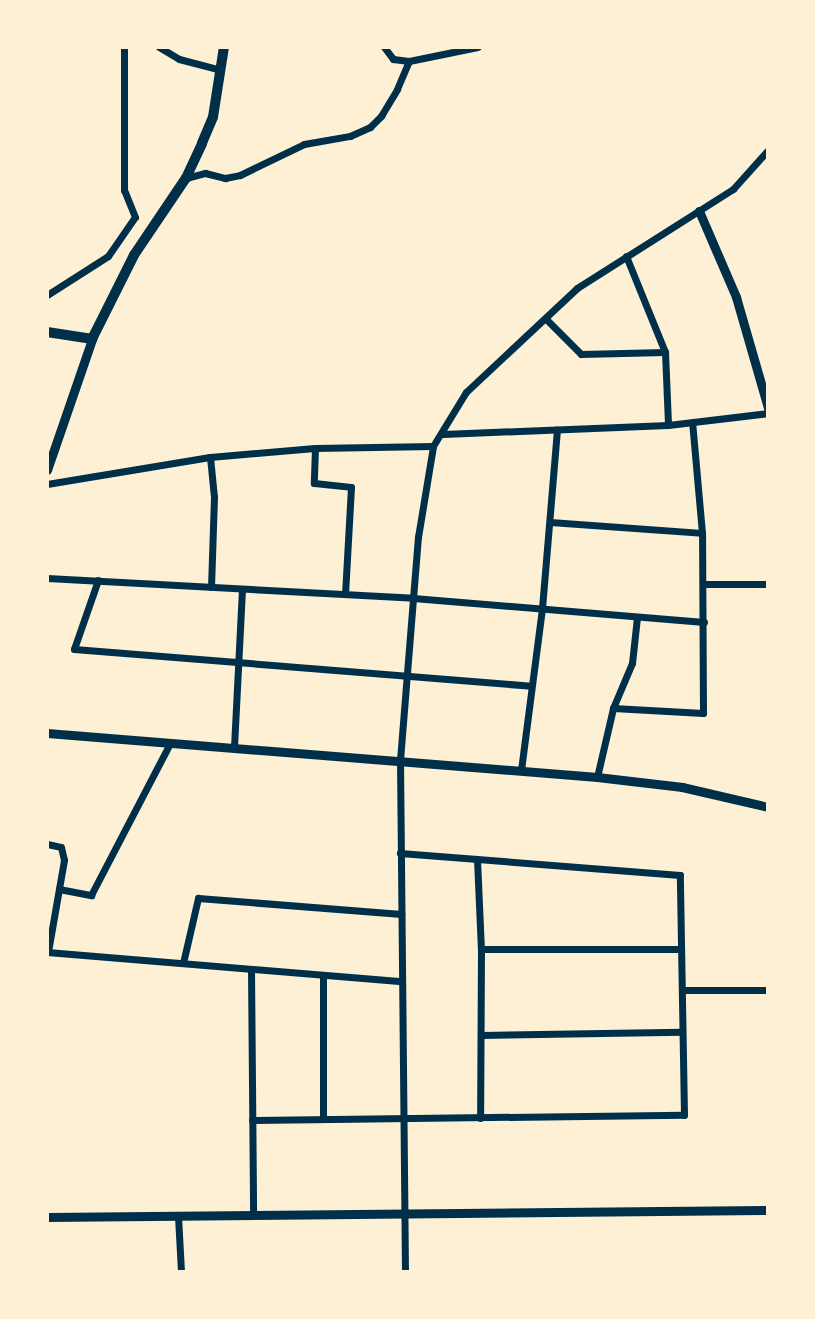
<!DOCTYPE html>
<html>
<head>
<meta charset="utf-8">
<style>
  body { margin:0 }
  #map { position:relative; width:815px; height:1319px; overflow:hidden; background:#fdf0d5; font-family:"Playfair Display",serif }
  div>[style] { position:absolute }
  .minor>* { height:7px; margin:-3.5px; padding:0 3.5px; transform-origin:3.5px; border-radius:3.5px; background:#003049 }
  .tertiary>* { height:9px; margin:-4.5px; padding:0 4.5px; transform-origin:4.5px; border-radius:4.5px; background:#003049 }
  .secondary>* { height:10px; margin:-5px; padding:0 5px; transform-origin:5px; border-radius:5px; background:#003049 }
  span { translate:-50% -50%; white-space:nowrap; text-align:center; line-height:1.15; -webkit-text-stroke:5px #fdf0d5; paint-order:stroke }
  .frame { position:absolute; inset:0; border:49px solid #fdf0d5; pointer-events:none }
</style>
</head>
<body>
<div id="map">
  <div class="minor">
    <i style="left:159px;top:47px;width:23px;rotate:31deg"></i>
    <i style="left:179px;top:59px;width:43px;rotate:14.7deg"></i>
    <i style="left:384px;top:47px;width:15px;rotate:53deg"></i>
    <i style="left:393px;top:59px;width:16px;rotate:7deg"></i>
    <i style="left:409px;top:61px;width:70px;rotate:-11.5deg"></i>
    <i style="left:186px;top:178px;width:20px;rotate:-15deg"></i>
    <i style="left:205px;top:173px;width:21px;rotate:14deg"></i>
    <i style="left:225px;top:178px;width:15px;rotate:-11deg"></i>
    <i style="left:240px;top:175px;width:71px;rotate:-25.8deg"></i>
    <i style="left:304px;top:144px;width:47px;rotate:-9.9deg"></i>
    <i style="left:350px;top:136px;width:22px;rotate:-24deg"></i>
    <i style="left:370px;top:127px;width:16px;rotate:-45deg"></i>
    <i style="left:381px;top:116px;width:31px;rotate:-59deg"></i>
    <i style="left:397px;top:89px;width:30px;rotate:-67deg"></i>
    <i style="left:626px;top:256px;width:104px;rotate:67.9deg"></i>
    <i style="left:665px;top:352px;width:73px;rotate:87.6deg"></i>
    <i style="left:47px;top:295px;width:72px;rotate:-32.6deg"></i>
    <i style="left:108px;top:256px;width:47px;rotate:-55.3deg"></i>
    <i style="left:135px;top:217px;width:29px;rotate:-112deg"></i>
    <i style="left:124px;top:190px;width:143px;rotate:-90deg"></i>
    <i style="left:547px;top:320px;width:48px;rotate:45deg"></i>
    <i style="left:581px;top:354px;width:84px;rotate:-1.4deg"></i>
    <i style="left:443px;top:434px;width:225px;rotate:-2.3deg"></i>
    <i style="left:668px;top:425px;width:101px;rotate:-6.8deg"></i>
    <i style="left:315px;top:448px;width:35px;rotate:92deg"></i>
    <i style="left:314px;top:483px;width:37px;rotate:6deg"></i>
    <i style="left:351px;top:487px;width:107px;rotate:93.2deg"></i>
    <i style="left:210px;top:457px;width:40px;rotate:84.3deg"></i>
    <i style="left:214px;top:497px;width:90px;rotate:91.9deg"></i>
    <i style="left:47px;top:484px;width:165px;rotate:-9.4deg"></i>
    <i style="left:210px;top:457px;width:105px;rotate:-4.9deg"></i>
    <i style="left:315px;top:448px;width:118px;rotate:-1deg"></i>
    <i style="left:433px;top:446px;width:63px;rotate:-58.6deg"></i>
    <i style="left:466px;top:392px;width:152px;rotate:-43.1deg"></i>
    <i style="left:577px;top:288px;width:185px;rotate:-32.4deg"></i>
    <i style="left:733px;top:189px;width:52px;rotate:-48.1deg"></i>
    <i style="left:550px;top:522px;width:152px;rotate:4.1deg"></i>
    <i style="left:47px;top:578px;width:367px;rotate:3.1deg"></i>
    <i style="left:413px;top:598px;width:292px;rotate:4.7deg"></i>
    <i style="left:98px;top:580px;width:73px;rotate:109.2deg"></i>
    <i style="left:74px;top:649px;width:458px;rotate:4.6deg"></i>
    <i style="left:703px;top:584px;width:65px"></i>
    <i style="left:613px;top:708px;width:90px;rotate:3.2deg"></i>
    <i style="left:703px;top:713px;width:180px;rotate:-90.3deg"></i>
    <i style="left:702px;top:533px;width:111px;rotate:-95.1deg"></i>
    <i style="left:234px;top:747px;width:158px;rotate:-87.1deg"></i>
    <i style="left:521px;top:770px;width:163px;rotate:-82.6deg"></i>
    <i style="left:542px;top:608px;width:179px;rotate:-85.2deg"></i>
    <i style="left:597px;top:777px;width:71px;rotate:-76.9deg"></i>
    <i style="left:613px;top:708px;width:49px;rotate:-67.1deg"></i>
    <i style="left:632px;top:663px;width:46px;rotate:-83.8deg"></i>
    <i style="left:47px;top:844px;width:14px;rotate:12deg"></i>
    <i style="left:61px;top:847px;width:13px;rotate:77deg"></i>
    <i style="left:64px;top:860px;width:93px;rotate:99.9deg"></i>
    <i style="left:477px;top:859px;width:90px;rotate:87.5deg"></i>
    <i style="left:481px;top:949px;width:169px;rotate:90.3deg"></i>
    <i style="left:59px;top:889px;width:33px;rotate:11deg"></i>
    <i style="left:91px;top:895px;width:171px;rotate:-62.5deg"></i>
    <i style="left:481px;top:949px;width:200px"></i>
    <i style="left:47px;top:952px;width:356px;rotate:4.7deg"></i>
    <i style="left:183px;top:963px;width:67px;rotate:-77deg"></i>
    <i style="left:198px;top:898px;width:204px;rotate:4.5deg"></i>
    <i style="left:251px;top:969px;width:246px;rotate:89.5deg"></i>
    <i style="left:323px;top:975px;width:144px;rotate:90deg"></i>
    <i style="left:682px;top:990px;width:86px"></i>
    <i style="left:481px;top:1035px;width:201px;rotate:-0.9deg"></i>
    <i style="left:252px;top:1120px;width:432px;rotate:-0.7deg"></i>
    <i style="left:684px;top:1115px;width:240px;rotate:-91deg"></i>
    <i style="left:680px;top:875px;width:281px;rotate:-175.5deg"></i>
    <i style="left:178px;top:1216px;width:56px;rotate:86.9deg"></i>
    <i style="left:405px;top:1272px;width:512px;rotate:-90.56deg"></i>
    <i style="left:400px;top:760px;width:224px;rotate:-85.4deg"></i>
    <i style="left:418px;top:537px;width:92px;rotate:-80.6deg"></i>
  </div>
  <div class="tertiary">
    <i style="left:699px;top:211px;width:94px;rotate:66.7deg"></i>
    <i style="left:736px;top:297px;width:116px;rotate:73.9deg"></i>
    <i style="left:47px;top:470px;width:139px;rotate:-71deg"></i>
    <i style="left:47px;top:733px;width:552px;rotate:4.57deg"></i>
    <i style="left:597px;top:777px;width:86px;rotate:6.7deg"></i>
    <i style="left:682px;top:787px;width:88px;rotate:13.1deg"></i>
    <i style="left:47px;top:1217px;width:721px;rotate:-0.56deg"></i>
  </div>
  <div class="secondary">
    <i style="left:47px;top:332px;width:46px;rotate:8.8deg"></i>
    <i style="left:92px;top:339px;width:94px;rotate:-63.4deg"></i>
    <i style="left:134px;top:255px;width:93px;rotate:-56deg"></i>
    <i style="left:186px;top:178px;width:38px;rotate:-65deg"></i>
    <i style="left:202px;top:143px;width:28px;rotate:-67deg"></i>
    <i style="left:213px;top:117px;width:71px;rotate:-81.1deg"></i>
  </div>
  <div class="frame"></div>
</div>
</body>
</html>
